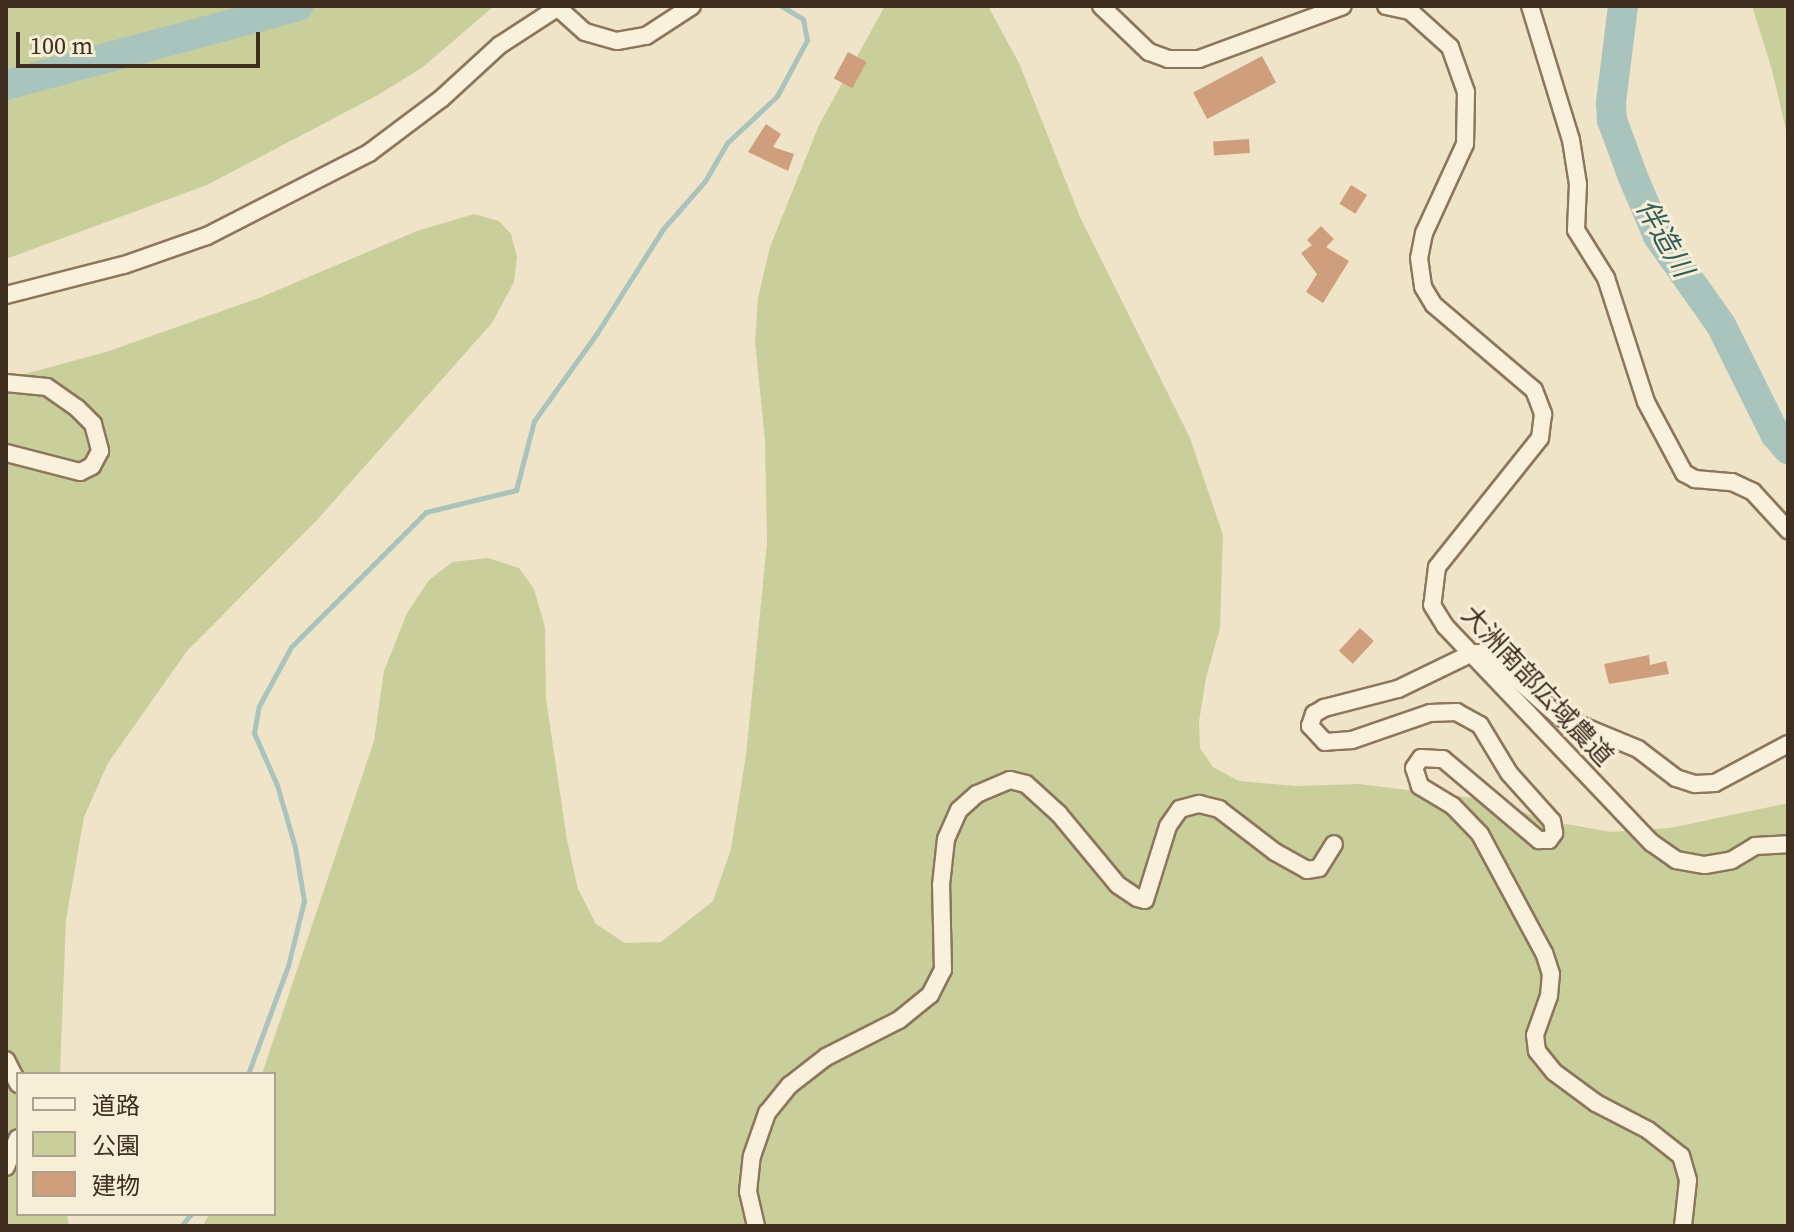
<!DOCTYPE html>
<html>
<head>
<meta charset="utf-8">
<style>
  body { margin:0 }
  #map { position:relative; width:1794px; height:1232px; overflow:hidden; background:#f0e4c8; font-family:"Source Serif 4","Noto Sans JP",serif }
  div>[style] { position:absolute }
  .green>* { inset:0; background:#c9cf9b }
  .stream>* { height:5px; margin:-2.5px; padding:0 2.5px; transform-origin:2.5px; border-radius:2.5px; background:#a9c4bc }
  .river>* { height:30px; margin:-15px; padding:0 15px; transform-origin:15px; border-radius:15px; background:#a9c4bc }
  .building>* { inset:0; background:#cf9f7d; transform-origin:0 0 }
  .roads { filter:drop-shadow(2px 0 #8d765c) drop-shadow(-2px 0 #8d765c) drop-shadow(0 2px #8d765c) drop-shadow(0 -2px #8d765c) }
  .minor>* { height:16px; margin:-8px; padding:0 8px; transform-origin:8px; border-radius:8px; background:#faf1dc }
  span { translate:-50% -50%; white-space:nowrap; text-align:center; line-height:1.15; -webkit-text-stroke:6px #f7eed8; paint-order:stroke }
  .street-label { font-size:26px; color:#3d2e20 }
  .water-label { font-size:28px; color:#2f5d5a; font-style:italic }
  .frame { position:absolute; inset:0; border:8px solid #3d2e20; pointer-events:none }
  .legend { position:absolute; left:16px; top:1072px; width:260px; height:144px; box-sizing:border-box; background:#f7eed8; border:2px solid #ada18e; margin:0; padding:10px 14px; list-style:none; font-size:24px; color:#3d2e20 }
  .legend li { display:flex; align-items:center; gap:16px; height:40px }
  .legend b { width:40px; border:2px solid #ada18e }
  .scale { position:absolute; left:16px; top:32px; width:244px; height:36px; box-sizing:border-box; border:4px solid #3d2e20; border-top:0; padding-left:10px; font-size:24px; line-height:28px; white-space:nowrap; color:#3d2e20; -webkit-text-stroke:6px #f7eed8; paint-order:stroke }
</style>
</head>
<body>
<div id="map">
  <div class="green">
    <i style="clip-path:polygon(6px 6px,494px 6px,423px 67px,378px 95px,207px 185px,6px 259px)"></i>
    <i style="clip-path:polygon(885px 6px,988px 6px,1019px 63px,1080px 217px,1190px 438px,1223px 535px,1220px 628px,1206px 678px,1199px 722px,1200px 748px,1213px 767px,1239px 781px,1296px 786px,1358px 784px,1492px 800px,1544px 820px,1611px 832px,1670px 828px,1788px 803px,1788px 1226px,203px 1226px,209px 1214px,274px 1214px,274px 1074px,262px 1074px,374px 741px,384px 671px,407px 613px,429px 580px,452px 562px,488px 558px,519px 568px,534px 589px,545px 627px,546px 699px,567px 840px,578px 889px,596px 924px,625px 943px,661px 942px,713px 901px,731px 849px,746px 755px,767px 542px,765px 441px,755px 342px,758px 298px,770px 247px,819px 125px)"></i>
    <i style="clip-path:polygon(1752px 6px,1788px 6px,1788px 139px,1772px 70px)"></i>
    <i style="clip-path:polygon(474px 214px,499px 221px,511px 234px,517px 257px,514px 282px,492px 323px,317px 520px,187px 651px,108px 763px,84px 817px,66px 920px,60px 1074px,18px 1074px,18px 1214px,67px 1214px,69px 1226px,6px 1226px,6px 379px,106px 352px,259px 298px,417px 231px)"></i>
  </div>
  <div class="stream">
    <i style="left:248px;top:1074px;width:115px;rotate:-69.7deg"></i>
    <i style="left:288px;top:966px;width:67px;rotate:-76.2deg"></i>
    <i style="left:304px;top:901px;width:55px;rotate:-99.5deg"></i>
    <i style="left:295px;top:847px;width:65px;rotate:-106.2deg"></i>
    <i style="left:277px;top:785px;width:57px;rotate:-113.9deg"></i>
    <i style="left:254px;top:733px;width:27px;rotate:-80deg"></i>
    <i style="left:259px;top:706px;width:67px;rotate:-61.5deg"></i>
    <i style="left:291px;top:647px;width:191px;rotate:-45deg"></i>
    <i style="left:426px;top:512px;width:93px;rotate:-13.7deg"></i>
    <i style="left:516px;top:490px;width:71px;rotate:-75.4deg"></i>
    <i style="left:534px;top:421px;width:108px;rotate:-54.4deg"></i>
    <i style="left:597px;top:333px;width:123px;rotate:-57.6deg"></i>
    <i style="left:663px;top:229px;width:64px;rotate:-48.8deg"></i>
    <i style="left:705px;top:181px;width:44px;rotate:-59.9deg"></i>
    <i style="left:727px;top:143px;width:69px;rotate:-43.2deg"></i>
    <i style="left:777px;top:96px;width:64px;rotate:-61.8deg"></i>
    <i style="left:807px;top:40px;width:21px;rotate:-101deg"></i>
    <i style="left:803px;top:19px;width:26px;rotate:-149deg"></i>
    <i style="left:181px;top:1226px;width:16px;rotate:-50deg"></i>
  </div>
  <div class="river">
    <i style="left:1623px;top:6px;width:98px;rotate:97.1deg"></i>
    <i style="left:1611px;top:103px;width:17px;rotate:87deg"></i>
    <i style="left:1612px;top:120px;width:61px;rotate:69.8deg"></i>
    <i style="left:1633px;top:177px;width:64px;rotate:67deg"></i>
    <i style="left:1658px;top:236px;width:109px;rotate:54.7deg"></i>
    <i style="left:1721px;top:325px;width:122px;rotate:63.6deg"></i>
    <i style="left:1775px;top:434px;width:20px;rotate:49deg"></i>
    <i style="left:6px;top:85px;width:303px;rotate:-15.1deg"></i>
  </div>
  <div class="building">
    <i style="left:848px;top:52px;width:21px;height:30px;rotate:28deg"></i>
    <i style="left:1262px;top:56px;width:30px;height:78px;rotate:62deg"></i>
    <i style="clip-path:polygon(766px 124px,781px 134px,773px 147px,794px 154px,788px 171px,748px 152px)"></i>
    <i style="left:1249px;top:139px;width:14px;height:36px;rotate:86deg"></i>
    <i style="left:1351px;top:185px;width:19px;height:22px;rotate:32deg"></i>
    <i style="clip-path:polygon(1321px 226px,1334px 239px,1326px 247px,1349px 261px,1323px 303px,1306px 292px,1317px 274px,1301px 253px,1312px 245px,1307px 240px)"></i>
    <i style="left:1360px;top:628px;width:19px;height:31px;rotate:43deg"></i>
    <i style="clip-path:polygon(1649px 655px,1650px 665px,1666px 661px,1669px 674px,1609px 684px,1604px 664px)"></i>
  </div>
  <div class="roads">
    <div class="minor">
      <i style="left:556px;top:6px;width:39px;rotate:42deg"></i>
      <i style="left:585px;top:32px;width:33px;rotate:16deg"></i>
      <i style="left:617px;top:41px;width:29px;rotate:-10deg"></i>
      <i style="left:646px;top:36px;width:55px;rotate:-33.1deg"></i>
      <i style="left:1101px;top:6px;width:66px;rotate:43.8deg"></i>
      <i style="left:1149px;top:52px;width:20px;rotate:20deg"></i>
      <i style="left:1168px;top:59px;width:31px"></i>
      <i style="left:1199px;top:59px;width:153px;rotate:-20.2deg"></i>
      <i style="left:1386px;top:6px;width:25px;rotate:12deg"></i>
      <i style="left:1410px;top:11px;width:54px;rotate:42deg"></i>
      <i style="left:1450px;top:47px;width:48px;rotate:70.4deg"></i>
      <i style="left:1466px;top:92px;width:52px;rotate:91.1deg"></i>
      <i style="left:1465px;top:144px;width:98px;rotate:114.7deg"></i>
      <i style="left:1424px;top:233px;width:25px;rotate:101deg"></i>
      <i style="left:1419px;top:258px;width:29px;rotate:82deg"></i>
      <i style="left:1423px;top:287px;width:21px;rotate:59deg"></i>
      <i style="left:1434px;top:305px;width:131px;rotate:40.4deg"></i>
      <i style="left:1534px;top:390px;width:26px;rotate:69deg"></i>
      <i style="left:1543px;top:414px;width:24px;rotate:97deg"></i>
      <i style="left:1540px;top:438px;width:165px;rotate:128.6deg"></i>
      <i style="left:1437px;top:567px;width:38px;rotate:97deg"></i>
      <i style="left:1432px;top:605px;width:25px;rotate:58deg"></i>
      <i style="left:1445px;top:626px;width:300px;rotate:46.4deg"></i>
      <i style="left:1652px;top:843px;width:29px;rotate:35deg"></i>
      <i style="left:1676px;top:860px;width:29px;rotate:10deg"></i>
      <i style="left:1705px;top:865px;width:27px;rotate:-10deg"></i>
      <i style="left:1732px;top:860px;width:27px;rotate:-31deg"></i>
      <i style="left:1755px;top:846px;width:33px;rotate:-3deg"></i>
      <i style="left:1530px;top:6px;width:140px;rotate:73deg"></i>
      <i style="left:1571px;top:140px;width:45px;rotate:81deg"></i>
      <i style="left:1578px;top:184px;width:46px;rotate:92.5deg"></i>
      <i style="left:1576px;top:230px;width:57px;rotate:58deg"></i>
      <i style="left:1606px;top:278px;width:130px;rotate:72.1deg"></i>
      <i style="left:1646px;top:402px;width:81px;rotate:61.8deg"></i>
      <i style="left:1684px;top:473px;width:13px;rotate:29deg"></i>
      <i style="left:1695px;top:479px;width:37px;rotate:5deg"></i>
      <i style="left:1732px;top:482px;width:23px;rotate:25deg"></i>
      <i style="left:1753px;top:492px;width:52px;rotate:47.4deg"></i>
      <i style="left:6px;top:295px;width:122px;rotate:-14.3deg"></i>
      <i style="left:124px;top:265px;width:88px;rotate:-19.3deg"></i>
      <i style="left:207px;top:236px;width:182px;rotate:-27.1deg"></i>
      <i style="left:369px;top:153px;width:90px;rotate:-36.9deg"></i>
      <i style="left:441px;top:99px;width:80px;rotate:-42.5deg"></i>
      <i style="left:500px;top:45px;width:68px;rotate:-33deg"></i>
      <i style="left:6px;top:383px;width:41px;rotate:5.6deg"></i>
      <i style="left:47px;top:387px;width:37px;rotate:35deg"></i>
      <i style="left:77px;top:408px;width:23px;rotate:45deg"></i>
      <i style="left:93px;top:424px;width:28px;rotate:75deg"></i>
      <i style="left:100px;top:451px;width:17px;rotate:118deg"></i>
      <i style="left:92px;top:466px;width:13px;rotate:153deg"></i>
      <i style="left:80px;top:472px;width:76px;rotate:-165.6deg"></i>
      <i style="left:6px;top:1060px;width:27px;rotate:63deg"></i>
      <i style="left:6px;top:1167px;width:31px;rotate:-68deg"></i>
      <i style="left:756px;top:1226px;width:35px;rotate:-103deg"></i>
      <i style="left:748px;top:1192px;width:36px;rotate:-84deg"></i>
      <i style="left:752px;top:1156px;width:46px;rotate:-70.8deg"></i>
      <i style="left:767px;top:1113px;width:36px;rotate:-51deg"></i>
      <i style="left:790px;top:1085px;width:46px;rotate:-37.9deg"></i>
      <i style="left:826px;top:1057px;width:82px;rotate:-26.9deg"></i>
      <i style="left:899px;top:1020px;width:40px;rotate:-39deg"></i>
      <i style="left:930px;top:995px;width:28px;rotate:-63deg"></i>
      <i style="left:943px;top:970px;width:85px;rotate:-91.3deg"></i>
      <i style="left:941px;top:885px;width:46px;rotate:-83.8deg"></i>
      <i style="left:946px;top:839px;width:32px;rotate:-66deg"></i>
      <i style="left:959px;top:810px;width:24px;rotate:-42deg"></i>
      <i style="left:977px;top:794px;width:36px;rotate:-23deg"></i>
      <i style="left:1010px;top:780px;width:16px;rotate:14deg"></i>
      <i style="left:1026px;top:784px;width:45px;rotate:42.3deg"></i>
      <i style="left:1059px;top:814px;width:92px;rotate:50.3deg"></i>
      <i style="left:1118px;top:885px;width:23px;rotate:34deg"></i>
      <i style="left:1137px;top:898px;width:8px;rotate:14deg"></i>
      <i style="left:1145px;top:900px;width:77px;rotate:-72.7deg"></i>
      <i style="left:1168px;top:826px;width:21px;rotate:-55deg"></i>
      <i style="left:1180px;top:809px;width:20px;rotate:-15deg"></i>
      <i style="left:1199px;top:804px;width:21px;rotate:14deg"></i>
      <i style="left:1219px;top:809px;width:71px;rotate:37.5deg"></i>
      <i style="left:1275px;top:852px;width:37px;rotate:29deg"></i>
      <i style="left:1307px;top:870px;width:12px;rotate:-9deg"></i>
      <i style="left:1319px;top:868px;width:28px;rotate:-58deg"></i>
      <i style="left:1683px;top:1226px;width:46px;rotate:-83.8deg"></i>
      <i style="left:1688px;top:1180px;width:25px;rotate:-106deg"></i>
      <i style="left:1681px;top:1156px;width:42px;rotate:-141.8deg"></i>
      <i style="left:1648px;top:1130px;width:59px;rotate:-152.6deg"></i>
      <i style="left:1596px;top:1103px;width:52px;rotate:-143.6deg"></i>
      <i style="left:1554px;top:1072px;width:27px;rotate:-129deg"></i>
      <i style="left:1537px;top:1051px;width:16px;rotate:-97deg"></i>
      <i style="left:1535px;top:1035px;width:41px;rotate:-70.3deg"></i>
      <i style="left:1549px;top:996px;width:22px;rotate:-85deg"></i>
      <i style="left:1551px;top:974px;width:22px;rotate:-108deg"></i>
      <i style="left:1544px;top:953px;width:135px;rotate:-118.3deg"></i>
      <i style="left:1480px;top:834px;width:39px;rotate:-134deg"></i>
      <i style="left:1453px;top:806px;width:39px;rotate:-149deg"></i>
      <i style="left:1420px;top:786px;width:19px;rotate:-108deg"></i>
      <i style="left:1414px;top:768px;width:12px;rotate:-55deg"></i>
      <i style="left:1421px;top:758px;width:22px;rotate:3deg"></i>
      <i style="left:1443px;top:759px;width:126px;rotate:40.2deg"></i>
      <i style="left:1539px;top:840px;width:10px"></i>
      <i style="left:1549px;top:840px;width:9px;rotate:-54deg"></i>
      <i style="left:1554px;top:833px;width:12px;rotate:-99deg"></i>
      <i style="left:1552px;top:821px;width:64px;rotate:-131.9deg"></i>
      <i style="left:1509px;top:773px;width:56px;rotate:-121.1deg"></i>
      <i style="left:1480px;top:725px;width:26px;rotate:-151deg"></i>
      <i style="left:1457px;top:712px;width:27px;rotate:178deg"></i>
      <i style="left:1430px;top:713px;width:83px;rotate:160.9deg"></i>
      <i style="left:1352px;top:740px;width:27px;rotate:176deg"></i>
      <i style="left:1325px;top:742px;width:22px;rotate:-133deg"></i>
      <i style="left:1310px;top:726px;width:13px;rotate:-72deg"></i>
      <i style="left:1314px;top:714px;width:12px;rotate:-31deg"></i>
      <i style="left:1324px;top:708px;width:76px;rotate:-14.4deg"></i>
      <i style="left:1398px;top:689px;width:82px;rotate:-25.9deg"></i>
      <i style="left:1472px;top:653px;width:10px"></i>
      <i style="left:1482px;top:653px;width:9px;rotate:18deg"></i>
      <i style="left:1491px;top:656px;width:90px;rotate:41.8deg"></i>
      <i style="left:1558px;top:716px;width:87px;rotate:22.4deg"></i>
      <i style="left:1638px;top:749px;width:48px;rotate:37.3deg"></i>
      <i style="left:1676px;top:778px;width:20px;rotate:18deg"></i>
      <i style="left:1695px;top:784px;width:20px;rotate:-3deg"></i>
      <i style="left:1715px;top:783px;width:83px;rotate:-28.1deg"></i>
    </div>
  </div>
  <div class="street-label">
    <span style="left:1537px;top:686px;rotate:47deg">大洲南部広域農道</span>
  </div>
  <div class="water-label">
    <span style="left:1665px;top:238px;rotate:60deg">伴造川</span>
  </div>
  <div class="frame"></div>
  <ul class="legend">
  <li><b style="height:10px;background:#faf1dc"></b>道路</li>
  <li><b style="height:22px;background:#c9cf9b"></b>公園</li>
  <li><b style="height:22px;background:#cf9f7d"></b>建物</li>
  </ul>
  <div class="scale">100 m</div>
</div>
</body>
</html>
